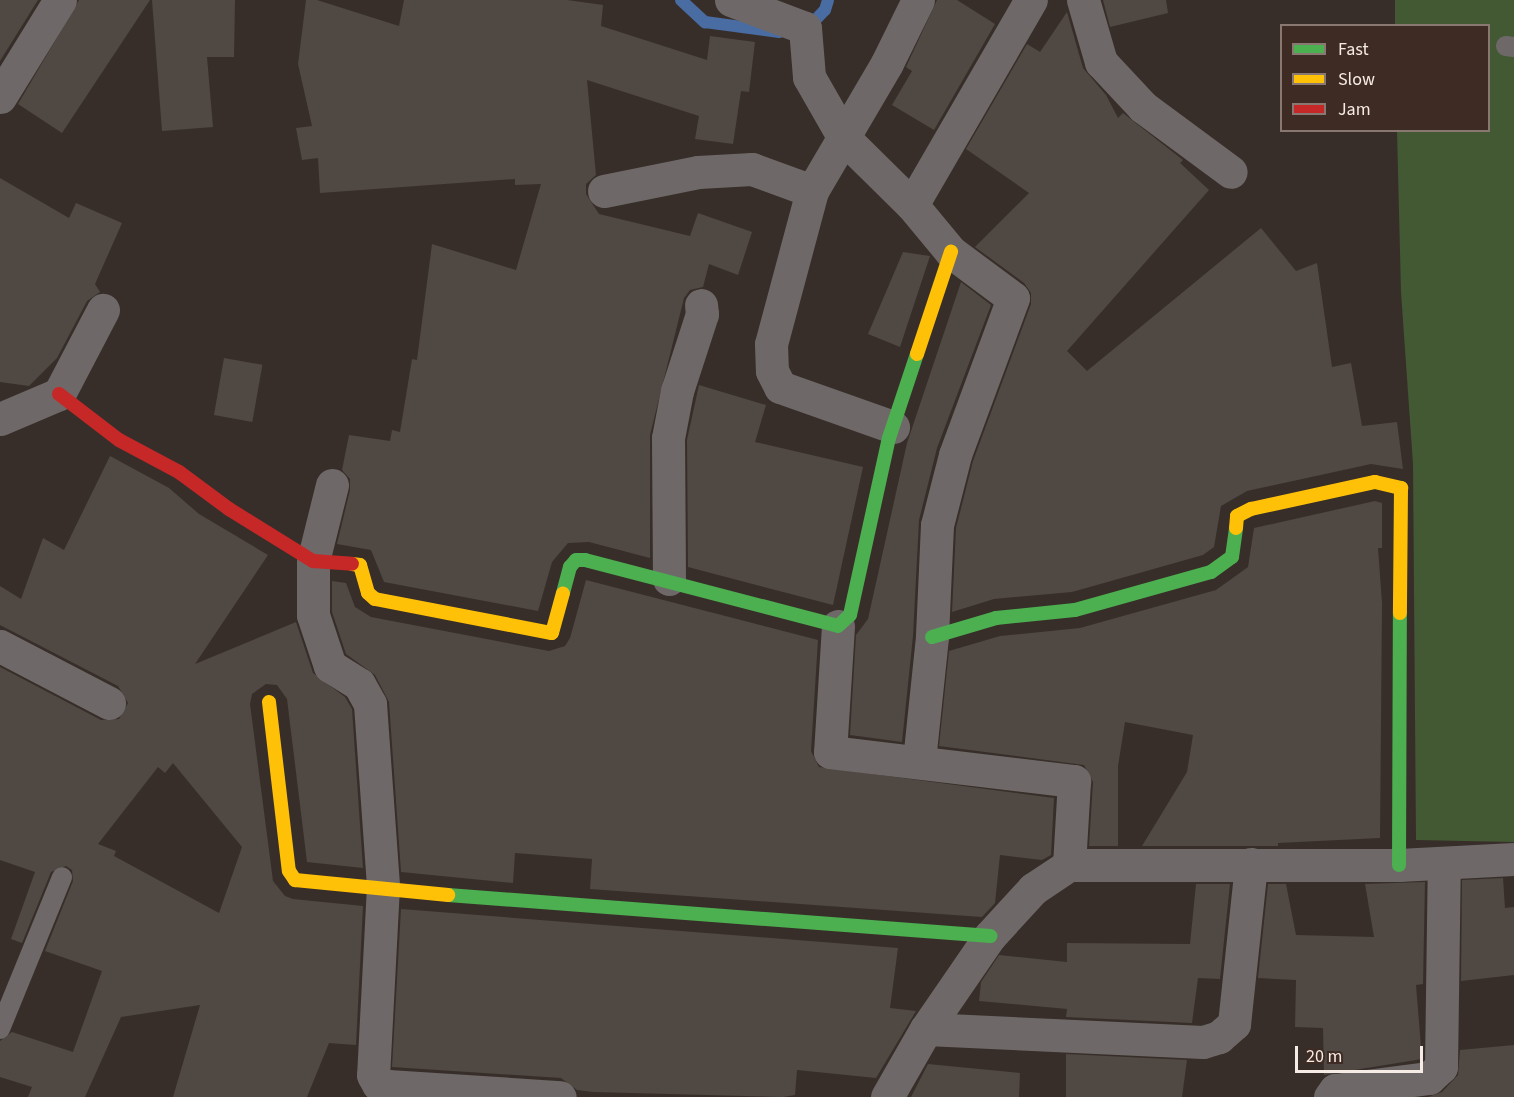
<!DOCTYPE html>
<html>
<head>
<meta charset="utf-8">
<style>
  body { margin:0 }
  #map { position:relative; width:1514px; height:1097px; overflow:hidden; background:#382e29; font-family:"Source Sans 3",sans-serif }
  div>[style] { position:absolute }
  .green>* { inset:0; background:#425934 }
  .stream>* { height:12px; margin:-6px; padding:0 6px; transform-origin:6px; border-radius:6px; background:#496ca2 }
  .building>* { inset:0; background:#4f4843; transform-origin:0 0 }
  .lane>* { height:20px; margin:-10px; padding:0 10px; transform-origin:10px; border-radius:10px; background:#6e6968 }
  .street>* { height:33px; margin:-16.5px; padding:0 16.5px; transform-origin:16.5px; border-radius:16.5px; background:#6e6968 }
  .fast>* { height:14px; margin:-7px; padding:0 7px; transform-origin:7px; border-radius:7px; background:#4caf50 }
  .slow>* { height:14px; margin:-7px; padding:0 7px; transform-origin:7px; border-radius:7px; background:#ffc107 }
  .jam>* { height:14px; margin:-7px; padding:0 7px; transform-origin:7px; border-radius:7px; background:#c62828 }
  span { translate:-50% -50%; white-space:nowrap; text-align:center; line-height:1.15; -webkit-text-stroke:6px #3e2b23; paint-order:stroke }
  .legend { position:absolute; left:1280px; top:24px; width:210px; height:108px; box-sizing:border-box; background:#3e2b23; border:2px solid #887871; margin:0; padding:8px 10px; list-style:none; font-size:18px; color:#f7ebe5 }
  .legend li { display:flex; align-items:center; gap:12px; height:30px }
  .legend b { width:30px; border:2px solid #887871 }
  .scale { position:absolute; left:1295px; top:1046px; width:128px; height:27px; box-sizing:border-box; border:3px solid #f7ebe5; border-top:0; padding-left:8px; font-size:18px; line-height:21px; white-space:nowrap; color:#f7ebe5; -webkit-text-stroke:4px #3e2b23; paint-order:stroke }
</style>
</head>
<body>
<div id="map">
  <div class="green">
    <i style="clip-path:polygon(1395px 0,1514px 0,1514px 842px,1416px 840px,1413px 464px,1401px 292px,1397px 131px,1488px 130px,1488px 26px,1395px 25px)"></i>
  </div>
  <div class="stream">
    <i style="left:681px;top:0;width:33px;rotate:43deg"></i>
    <i style="left:705px;top:22px;width:75px;rotate:7.7deg"></i>
    <i style="left:807px;top:29px;width:26px;rotate:-47deg"></i>
    <i style="left:825px;top:10px;width:10px;rotate:-73deg"></i>
  </div>
  <div class="building">
    <i style="clip-path:polygon(0 0,38px 0,0 61px)"></i>
    <i style="clip-path:polygon(79px 0,150px 0,62px 133px,18px 104px)"></i>
    <i style="clip-path:polygon(152px 0,235px 0,234px 57px,207px 57px,213px 127px,162px 131px)"></i>
    <i style="clip-path:polygon(306px 0,317px 0,399px 26px,404px 0,567px 0,603px 5px,601px 26px,707px 60px,710px 36px,755px 42px,749px 92px,741px 91px,733px 144px,695px 139px,699px 116px,587px 80px,596px 175px,586px 184px,586px 194px,599px 214px,690px 236px,698px 213px,752px 232px,738px 275px,709px 264px,703px 287px,690px 290px,684px 298px,650px 435px,650px 558px,589px 542px,568px 543px,552px 562px,538px 611px,384px 582px,371px 550px,337px 544px,350px 490px,350px 479px,342px 470px,349px 435px,390px 441px,392px 430px,400px 432px,412px 359px,417px 360px,432px 244px,516px 270px,541px 184px,515px 185px,515px 179px,320px 193px,318px 158px,302px 160px,296px 128px,312px 126px,298px 64px)"></i>
    <i style="clip-path:polygon(937px 0,957px 0,995px 24px,934px 130px,892px 105px,912px 71px,906px 67px)"></i>
    <i style="clip-path:polygon(1103px 0,1166px 0,1168px 13px,1110px 27px)"></i>
    <i style="clip-path:polygon(1067px 12px,1083px 68px,1106px 95px,1118px 118px,1123px 113px,1183px 160px,1180px 163px,1209px 190px,1067px 351px,1087px 371px,1261px 228px,1296px 271px,1317px 263px,1332px 367px,1351px 363px,1362px 426px,1397px 422px,1403px 469px,1371px 464px,1247px 491px,1221px 506px,1214px 547px,1203px 555px,1072px 592px,994px 599px,952px 612px,956px 528px,973px 461px,1031px 304px,1031px 293px,1024px 283px,975px 247px,1029px 193px,966px 149px,1027px 44px,1040px 52px)"></i>
    <i style="clip-path:polygon(0 178px,69px 218px,76px 203px,122px 223px,95px 284px,100px 292px,87px 301px,57px 358px,29px 386px,0 382px)"></i>
    <i style="clip-path:polygon(903px 252px,930px 256px,900px 347px,868px 334px)"></i>
    <i style="clip-path:polygon(961px 282px,991px 305px,937px 448px,919px 520px,913px 636px,902px 742px,850px 735px,856px 635px,868px 619px,907px 443px)"></i>
    <i style="left:224px;top:358px;width:39px;height:58px;rotate:10deg"></i>
    <i style="clip-path:polygon(699px 385px,766px 405px,755px 442px,863px 467px,833px 605px,688px 567px,687px 440px)"></i>
    <i style="clip-path:polygon(evenodd,110px 456px,169px 488px,199px 514px,268px 555px,195px 664px,296px 622px,313px 673px,345px 697px,352px 709px,363px 868px,307px 862px,287px 699px,277px 685px,266px 684px,252px 694px,250px 704px,273px 881px,285px 896px,293px 899px,363px 906px,356px 1045px,329px 1043px,307px 1097px,173px 1097px,200px 1005px,121px 1017px,85px 1097px,28px 1097px,32px 1087px,0 1077px,0 1041px,12px 1032px,73px 1052px,102px 971px,45px 951px,73px 881px,72px 870px,66px 866px,51px 872px,22px 943px,11px 939px,35px 872px,0 860px,0 667px,101px 720px,119px 719px,128px 703px,118px 686px,0 625px,0 586px,21px 599px,43px 538px,64px 550px,110px 456px,173px 763px,242px 847px,219px 913px,114px 856px,116px 851px,98px 844px,158px 767px,165px 773px,173px 763px)"></i>
    <i style="clip-path:polygon(1375px 501px,1382px 503px,1382px 548px,1378px 548px,1382px 603px,1380px 838px,1278px 843px,1278px 846px,1142px 846px,1187px 772px,1193px 735px,1125px 722px,1118px 766px,1118px 846px,1089px 846px,1093px 782px,1084px 765px,939px 746px,949px 651px,1000px 636px,1080px 628px,1216px 590px,1248px 567px,1254px 528px)"></i>
    <i style="clip-path:polygon(586px 580px,818px 640px,811px 751px,819px 767px,1054px 798px,1051px 855px,1042px 860px,1000px 855px,995px 903px,982px 917px,590px 889px,592px 859px,515px 853px,513px 883px,401px 872px,389px 702px,375px 675px,346px 654px,332px 612px,332px 581px,346px 583px,355px 607px,371px 617px,549px 651px,565px 646px,570px 638px)"></i>
    <i style="clip-path:polygon(1503px 878px,1505px 908px,1514px 907px,1514px 975px,1461px 981px,1462px 880px)"></i>
    <i style="clip-path:polygon(1425px 882px,1423px 984px,1416px 985px,1422px 1059px,1324px 1075px,1323px 1028px,1295px 1027px,1296px 980px,1258px 978px,1268px 884px,1286px 884px,1296px 935px,1374px 937px,1365px 884px)"></i>
    <i style="clip-path:polygon(1196px 884px,1230px 884px,1220px 979px,1198px 978px,1192px 1023px,1066px 1017px,1067px 1009px,979px 1001px,981px 982px,999px 955px,1067px 962px,1067px 943px,1190px 944px)"></i>
    <i style="clip-path:polygon(401px 909px,898px 948px,890px 1008px,916px 1011px,876px 1078px,797px 1070px,795px 1095px,783px 1097px,593px 1092px,577px 1090px,561px 1078px,392px 1067px)"></i>
    <i style="clip-path:polygon(1514px 1045px,1514px 1097px,1428px 1097px,1442px 1092px,1458px 1075px,1460px 1050px)"></i>
    <i style="clip-path:polygon(1066px 1054px,1187px 1060px,1182px 1097px,1066px 1097px)"></i>
    <i style="clip-path:polygon(928px 1064px,1020px 1073px,1019px 1097px,911px 1097px)"></i>
  </div>
  <div class="lane">
    <i style="left:1506px;top:46px;width:8px;rotate:7deg"></i>
    <i style="left:0;top:1029px;width:164px;rotate:-67.8deg"></i>
  </div>
  <div class="street">
    <i style="left:731px;top:0;width:79px;rotate:20.7deg"></i>
    <i style="left:805px;top:28px;width:49px;rotate:85.3deg"></i>
    <i style="left:809px;top:77px;width:70px;rotate:60.2deg"></i>
    <i style="left:844px;top:138px;width:95px;rotate:44.6deg"></i>
    <i style="left:912px;top:205px;width:61px;rotate:50.3deg"></i>
    <i style="left:951px;top:252px;width:77px;rotate:36.6deg"></i>
    <i style="left:1013px;top:298px;width:167px;rotate:110.3deg"></i>
    <i style="left:955px;top:455px;width:72px;rotate:104.4deg"></i>
    <i style="left:937px;top:525px;width:112px;rotate:92.6deg"></i>
    <i style="left:932px;top:637px;width:125px;rotate:96deg"></i>
    <i style="left:1083px;top:0;width:65px;rotate:73.8deg"></i>
    <i style="left:1101px;top:62px;width:62px;rotate:47deg"></i>
    <i style="left:1143px;top:107px;width:109px;rotate:36.5deg"></i>
    <i style="left:0;top:97px;width:114px;rotate:-58.3deg"></i>
    <i style="left:604px;top:191px;width:96px;rotate:-11.4deg"></i>
    <i style="left:698px;top:172px;width:54px;rotate:-3.2deg"></i>
    <i style="left:752px;top:169px;width:64px;rotate:20.1deg"></i>
    <i style="left:812px;top:191px;width:148px;rotate:-59.6deg"></i>
    <i style="left:887px;top:63px;width:70px;rotate:-63.8deg"></i>
    <i style="left:812px;top:191px;width:158px;rotate:105deg"></i>
    <i style="left:771px;top:344px;width:27px;rotate:88deg"></i>
    <i style="left:772px;top:371px;width:18px;rotate:63deg"></i>
    <i style="left:780px;top:387px;width:120px;rotate:19.5deg"></i>
    <i style="left:912px;top:205px;width:237px;rotate:-59.9deg"></i>
    <i style="left:0;top:419px;width:64px;rotate:-23deg"></i>
    <i style="left:59px;top:394px;width:95px;rotate:-62.4deg"></i>
    <i style="left:332px;top:485px;width:78px;rotate:104deg"></i>
    <i style="left:313px;top:561px;width:54px;rotate:90deg"></i>
    <i style="left:313px;top:615px;width:54px;rotate:71.6deg"></i>
    <i style="left:330px;top:666px;width:34px;rotate:32deg"></i>
    <i style="left:359px;top:684px;width:23px;rotate:61deg"></i>
    <i style="left:370px;top:704px;width:182px;rotate:85.9deg"></i>
    <i style="left:383px;top:886px;width:189px;rotate:93deg"></i>
    <i style="left:373px;top:1075px;width:10px;rotate:61deg"></i>
    <i style="left:378px;top:1084px;width:10px;rotate:11deg"></i>
    <i style="left:388px;top:1086px;width:172px;rotate:3.7deg"></i>
    <i style="left:669px;top:579px;width:141px;rotate:-90.4deg"></i>
    <i style="left:668px;top:438px;width:48px;rotate:-79.2deg"></i>
    <i style="left:677px;top:391px;width:81px;rotate:-72deg"></i>
    <i style="left:702px;top:314px;width:9px;rotate:-96deg"></i>
    <i style="left:838px;top:626px;width:126px;rotate:93.6deg"></i>
    <i style="left:830px;top:752px;width:246px;rotate:6.8deg"></i>
    <i style="left:1074px;top:781px;width:84px;rotate:93.4deg"></i>
    <i style="left:0;top:646px;width:123px;rotate:27.6deg"></i>
    <i style="left:926px;top:1029px;width:277px;rotate:2.7deg"></i>
    <i style="left:1203px;top:1042px;width:17px;rotate:-17deg"></i>
    <i style="left:1219px;top:1037px;width:20px;rotate:-41deg"></i>
    <i style="left:1234px;top:1024px;width:161px;rotate:-83.9deg"></i>
    <i style="left:887px;top:1097px;width:78px;rotate:-60.2deg"></i>
    <i style="left:926px;top:1029px;width:113px;rotate:-55.5deg"></i>
    <i style="left:990px;top:936px;width:64px;rotate:-47.5deg"></i>
    <i style="left:1033px;top:889px;width:43px;rotate:-33.7deg"></i>
    <i style="left:1069px;top:865px;width:330px"></i>
    <i style="left:1399px;top:865px;width:115px;rotate:-3deg"></i>
    <i style="left:1330px;top:1097px;width:9px;rotate:-54deg"></i>
    <i style="left:1335px;top:1090px;width:95px;rotate:-7.3deg"></i>
    <i style="left:1429px;top:1078px;width:16px;rotate:-43deg"></i>
    <i style="left:1441px;top:1067px;width:204px;rotate:-89.2deg"></i>
  </div>
  <div class="fast">
    <i style="left:563px;top:593px;width:27px;rotate:-75deg"></i>
    <i style="left:570px;top:567px;width:9px;rotate:-49deg"></i>
    <i style="left:576px;top:560px;width:9px"></i>
    <i style="left:585px;top:560px;width:261px;rotate:14.6deg"></i>
    <i style="left:838px;top:626px;width:16px;rotate:-43deg"></i>
    <i style="left:850px;top:615px;width:181px;rotate:-77.6deg"></i>
    <i style="left:889px;top:438px;width:89px;rotate:-71.6deg"></i>
    <i style="left:932px;top:637px;width:67px;rotate:-16.5deg"></i>
    <i style="left:996px;top:618px;width:79px;rotate:-5.8deg"></i>
    <i style="left:1075px;top:610px;width:141px;rotate:-15.6deg"></i>
    <i style="left:1211px;top:572px;width:26px;rotate:-36deg"></i>
    <i style="left:1232px;top:557px;width:29px;rotate:-82deg"></i>
    <i style="left:1399px;top:865px;width:252px;rotate:-89.8deg"></i>
    <i style="left:448px;top:895px;width:544px;rotate:4.33deg"></i>
  </div>
  <div class="slow">
    <i style="left:917px;top:354px;width:108px;rotate:-71.6deg"></i>
    <i style="left:1236px;top:528px;width:12px;rotate:-85deg"></i>
    <i style="left:1237px;top:516px;width:16px;rotate:-27deg"></i>
    <i style="left:1251px;top:509px;width:127px;rotate:-12.3deg"></i>
    <i style="left:1375px;top:482px;width:27px;rotate:13deg"></i>
    <i style="left:1401px;top:488px;width:125px;rotate:90.5deg"></i>
    <i style="left:352px;top:564px;width:8px;rotate:7deg"></i>
    <i style="left:360px;top:565px;width:29px;rotate:74deg"></i>
    <i style="left:368px;top:593px;width:9px;rotate:41deg"></i>
    <i style="left:375px;top:599px;width:180px;rotate:10.9deg"></i>
    <i style="left:552px;top:633px;width:41px;rotate:-74.6deg"></i>
    <i style="left:269px;top:702px;width:170px;rotate:83.3deg"></i>
    <i style="left:289px;top:871px;width:11px;rotate:56deg"></i>
    <i style="left:295px;top:880px;width:154px;rotate:5.6deg"></i>
  </div>
  <div class="jam">
    <i style="left:59px;top:394px;width:76px;rotate:37.5deg"></i>
    <i style="left:119px;top:440px;width:68px;rotate:28.1deg"></i>
    <i style="left:179px;top:472px;width:62px;rotate:36.5deg"></i>
    <i style="left:229px;top:509px;width:99px;rotate:31.8deg"></i>
    <i style="left:313px;top:561px;width:39px;rotate:4deg"></i>
  </div>
  <ul class="legend">
  <li><b style="height:8px;background:#4caf50"></b>Fast</li>
  <li><b style="height:8px;background:#ffc107"></b>Slow</li>
  <li><b style="height:8px;background:#c62828"></b>Jam</li>
  </ul>
  <div class="scale">20 m</div>
</div>
</body>
</html>
